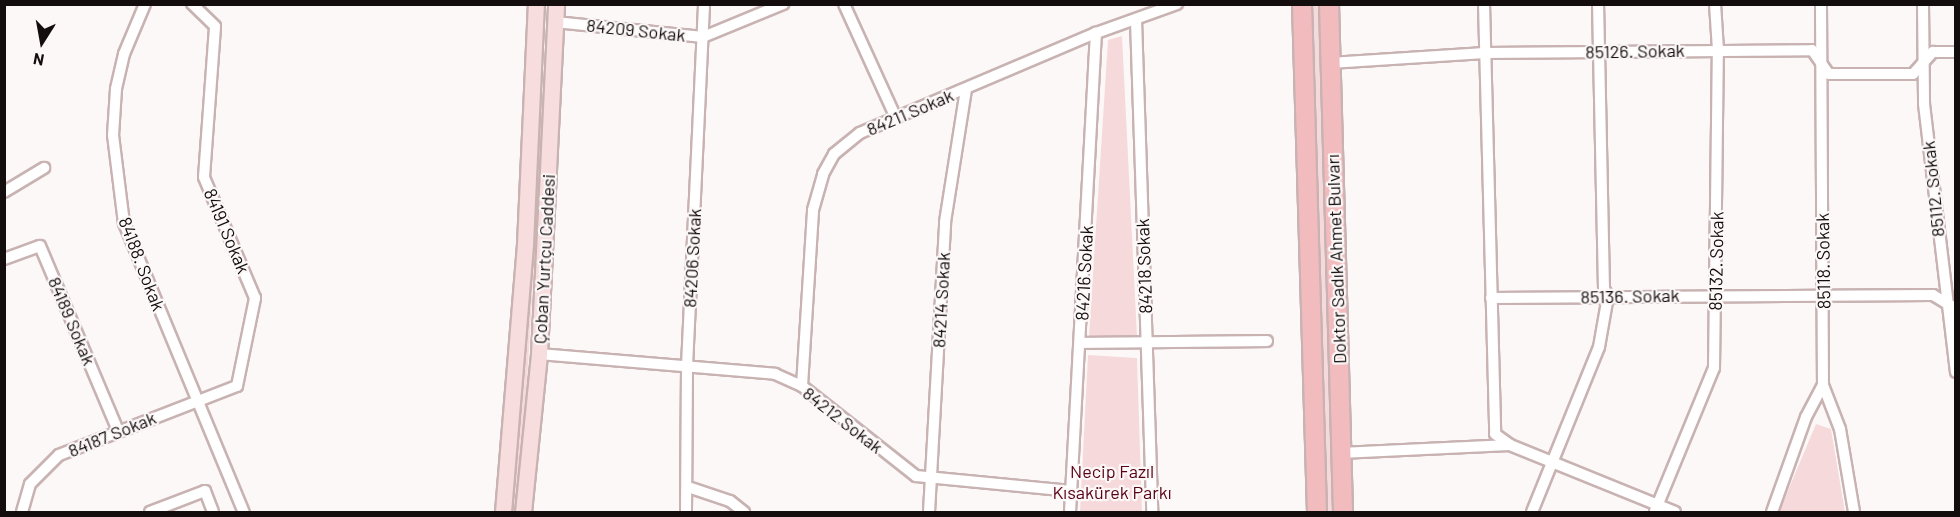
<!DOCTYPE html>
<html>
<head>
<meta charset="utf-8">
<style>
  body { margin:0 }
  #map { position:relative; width:1960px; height:517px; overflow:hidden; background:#fcf8f8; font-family:Barlow,sans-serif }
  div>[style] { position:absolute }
  .green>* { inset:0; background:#f6dadb }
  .roads { filter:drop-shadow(2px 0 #c8b2b2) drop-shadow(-2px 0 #c8b2b2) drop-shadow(0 2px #c8b2b2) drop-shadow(0 -2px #c8b2b2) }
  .minor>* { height:10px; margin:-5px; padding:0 5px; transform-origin:5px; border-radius:5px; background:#fff }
  .secondary>* { height:15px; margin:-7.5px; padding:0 7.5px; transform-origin:7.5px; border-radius:7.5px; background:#f8dddf }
  .primary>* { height:18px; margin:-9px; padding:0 9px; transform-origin:9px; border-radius:9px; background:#f2bcbf }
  span { translate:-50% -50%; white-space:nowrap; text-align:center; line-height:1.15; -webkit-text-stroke:4.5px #fcf8f8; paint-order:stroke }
  .street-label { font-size:18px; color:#140d0d }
  .park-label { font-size:18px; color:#590016 }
  .frame { position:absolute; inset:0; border:6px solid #140d0d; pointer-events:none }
  .north { position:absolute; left:12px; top:12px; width:60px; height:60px; -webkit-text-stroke:4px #fcf8f8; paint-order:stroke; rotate:191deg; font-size:16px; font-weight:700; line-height:24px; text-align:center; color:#140d0d }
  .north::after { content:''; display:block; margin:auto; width:21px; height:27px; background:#140d0d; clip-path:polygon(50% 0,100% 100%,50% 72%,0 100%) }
</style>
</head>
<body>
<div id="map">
  <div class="green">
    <i style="clip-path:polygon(544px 5px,541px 150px,527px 383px,515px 512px,511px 512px)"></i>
    <i style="clip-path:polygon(1312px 5px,1318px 5px,1334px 512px,1327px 512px)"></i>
    <i style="clip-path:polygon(1122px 36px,1137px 336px,1089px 336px,1108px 40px)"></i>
    <i style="clip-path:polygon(1088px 355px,1137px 358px,1142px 512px,1080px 512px)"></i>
    <i style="clip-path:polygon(1816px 424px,1831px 429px,1845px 512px,1779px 512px)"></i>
  </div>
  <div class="roads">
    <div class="minor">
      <i style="left:145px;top:4px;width:54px;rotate:112.8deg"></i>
      <i style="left:124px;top:54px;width:36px;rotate:103deg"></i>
      <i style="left:116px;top:89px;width:46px;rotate:93.7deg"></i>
      <i style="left:113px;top:135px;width:89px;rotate:82.9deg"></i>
      <i style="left:124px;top:223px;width:313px;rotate:67.5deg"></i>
      <i style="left:844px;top:4px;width:125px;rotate:65.5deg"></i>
      <i style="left:1484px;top:4px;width:430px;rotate:88.5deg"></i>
      <i style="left:1495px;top:434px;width:19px;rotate:36deg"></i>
      <i style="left:1510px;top:445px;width:178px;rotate:22.1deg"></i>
      <i style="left:1821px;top:4px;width:381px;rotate:89.7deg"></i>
      <i style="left:1823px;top:385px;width:47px;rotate:68.9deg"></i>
      <i style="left:1840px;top:429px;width:84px;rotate:80.4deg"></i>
      <i style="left:1923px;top:4px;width:100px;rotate:89.4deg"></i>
      <i style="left:1924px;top:104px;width:270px;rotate:83.2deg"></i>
      <i style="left:1136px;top:20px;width:492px;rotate:88.1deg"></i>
      <i style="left:555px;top:22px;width:149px;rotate:5.8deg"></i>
      <i style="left:703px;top:37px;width:87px;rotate:-22.4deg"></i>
      <i style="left:1330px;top:63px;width:155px;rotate:-3.7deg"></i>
      <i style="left:1485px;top:53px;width:327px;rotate:-0.5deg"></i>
      <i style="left:1812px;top:50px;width:29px;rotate:55deg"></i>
      <i style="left:1829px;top:74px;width:84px"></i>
      <i style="left:1913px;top:74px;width:30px;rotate:-48deg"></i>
      <i style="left:1933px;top:52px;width:23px"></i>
      <i style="left:4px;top:192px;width:47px;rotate:-31deg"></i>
      <i style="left:4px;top:259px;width:38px;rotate:-20deg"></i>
      <i style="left:40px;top:246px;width:201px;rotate:67.1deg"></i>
      <i style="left:1491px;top:298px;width:442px;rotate:-0.4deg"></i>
      <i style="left:1933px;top:295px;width:27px;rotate:31deg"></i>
      <i style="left:1080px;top:343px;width:187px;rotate:-0.6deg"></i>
      <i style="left:539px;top:354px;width:237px;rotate:4.8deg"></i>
      <i style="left:775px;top:374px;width:30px;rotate:24deg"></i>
      <i style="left:802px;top:386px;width:145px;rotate:38.3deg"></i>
      <i style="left:916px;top:476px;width:156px;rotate:5.5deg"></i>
      <i style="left:802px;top:386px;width:176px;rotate:-86.4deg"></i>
      <i style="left:813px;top:210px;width:37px;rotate:-74deg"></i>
      <i style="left:823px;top:174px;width:23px;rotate:-61deg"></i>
      <i style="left:834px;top:154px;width:33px;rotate:-39deg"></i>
      <i style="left:860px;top:133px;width:256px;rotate:-23deg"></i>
      <i style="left:1096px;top:33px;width:86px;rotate:-19.7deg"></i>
      <i style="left:1340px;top:453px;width:170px;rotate:-2.7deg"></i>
      <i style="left:688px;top:487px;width:44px;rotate:18.4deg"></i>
      <i style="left:730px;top:501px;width:18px;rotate:38deg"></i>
      <i style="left:1655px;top:511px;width:155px;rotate:-67.6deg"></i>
      <i style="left:1714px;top:368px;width:318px;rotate:-89.3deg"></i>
      <i style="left:1718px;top:50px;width:46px;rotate:-93.7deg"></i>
      <i style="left:22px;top:512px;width:29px;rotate:-74deg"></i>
      <i style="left:30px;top:484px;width:41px;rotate:-45deg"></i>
      <i style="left:59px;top:455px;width:191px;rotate:-21.2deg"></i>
      <i style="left:237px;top:386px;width:90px;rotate:-78.4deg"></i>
      <i style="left:255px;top:298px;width:131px;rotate:-112.9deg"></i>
      <i style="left:204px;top:177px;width:151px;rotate:-85.8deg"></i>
      <i style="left:215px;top:26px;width:32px;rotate:-136deg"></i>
      <i style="left:150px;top:512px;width:59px;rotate:-20.9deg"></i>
      <i style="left:205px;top:491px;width:22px;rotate:69deg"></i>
      <i style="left:686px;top:512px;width:146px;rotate:-89.6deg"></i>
      <i style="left:687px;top:366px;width:362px;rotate:-87.3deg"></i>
      <i style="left:929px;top:512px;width:290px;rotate:-86.8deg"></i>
      <i style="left:945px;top:222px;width:135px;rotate:-81deg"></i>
      <i style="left:1070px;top:512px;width:480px;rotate:-86.9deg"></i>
      <i style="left:1532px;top:512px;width:178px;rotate:-67.9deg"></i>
      <i style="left:1599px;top:347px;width:52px;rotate:-80deg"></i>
      <i style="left:1608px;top:296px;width:8px;rotate:-120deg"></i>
      <i style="left:1604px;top:289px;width:285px;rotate:-91.2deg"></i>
      <i style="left:1772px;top:512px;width:101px;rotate:-70.3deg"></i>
      <i style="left:1806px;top:417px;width:36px;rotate:-62deg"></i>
    </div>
    <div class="secondary">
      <i style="left:503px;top:512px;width:269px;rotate:-85.3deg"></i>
      <i style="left:525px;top:244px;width:240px;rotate:-87.4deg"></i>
      <i style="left:523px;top:512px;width:159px;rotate:-84.2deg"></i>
      <i style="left:539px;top:354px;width:350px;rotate:-87.2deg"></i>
    </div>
    <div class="primary">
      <i style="left:1302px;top:4px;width:508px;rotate:88.31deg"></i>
      <i style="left:1329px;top:4px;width:508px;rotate:88.42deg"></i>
    </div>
  </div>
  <div class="street-label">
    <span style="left:636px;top:30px;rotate:6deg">84209 Sokak</span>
    <span style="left:1635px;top:51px;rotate:-1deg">85126. Sokak</span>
    <span style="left:910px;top:112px;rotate:-23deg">84211 Sokak</span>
    <span style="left:1933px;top:189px;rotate:-96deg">85112. Sokak</span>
    <span style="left:227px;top:231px;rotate:67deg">84191 Sokak</span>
    <span style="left:692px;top:258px;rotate:-87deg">84206 Sokak</span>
    <span style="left:544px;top:259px;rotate:-87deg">Çoban Yurtçu Caddesi</span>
    <span style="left:1336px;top:259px;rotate:-92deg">Doktor Sadık Ahmet Bulvarı</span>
    <span style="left:1716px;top:261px;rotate:-89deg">85132. Sokak</span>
    <span style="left:1823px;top:261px;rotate:-91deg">85118. Sokak</span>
    <span style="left:142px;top:264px;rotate:69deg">84188. Sokak</span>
    <span style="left:1144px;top:266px;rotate:-92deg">84218 Sokak</span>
    <span style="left:1084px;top:273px;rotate:-87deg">84216 Sokak</span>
    <span style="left:1630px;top:296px;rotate:-1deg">85136. Sokak</span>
    <span style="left:941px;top:300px;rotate:-87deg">84214 Sokak</span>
    <span style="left:72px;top:321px;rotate:67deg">84189 Sokak</span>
    <span style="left:843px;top:420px;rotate:38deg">84212 Sokak</span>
    <span style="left:112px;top:434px;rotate:-22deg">84187 Sokak</span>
  </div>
  <div class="park-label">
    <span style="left:1112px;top:482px">Necip Fazıl<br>Kısakürek Parkı</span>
  </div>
  <div class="frame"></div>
  <div class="north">N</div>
</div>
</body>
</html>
